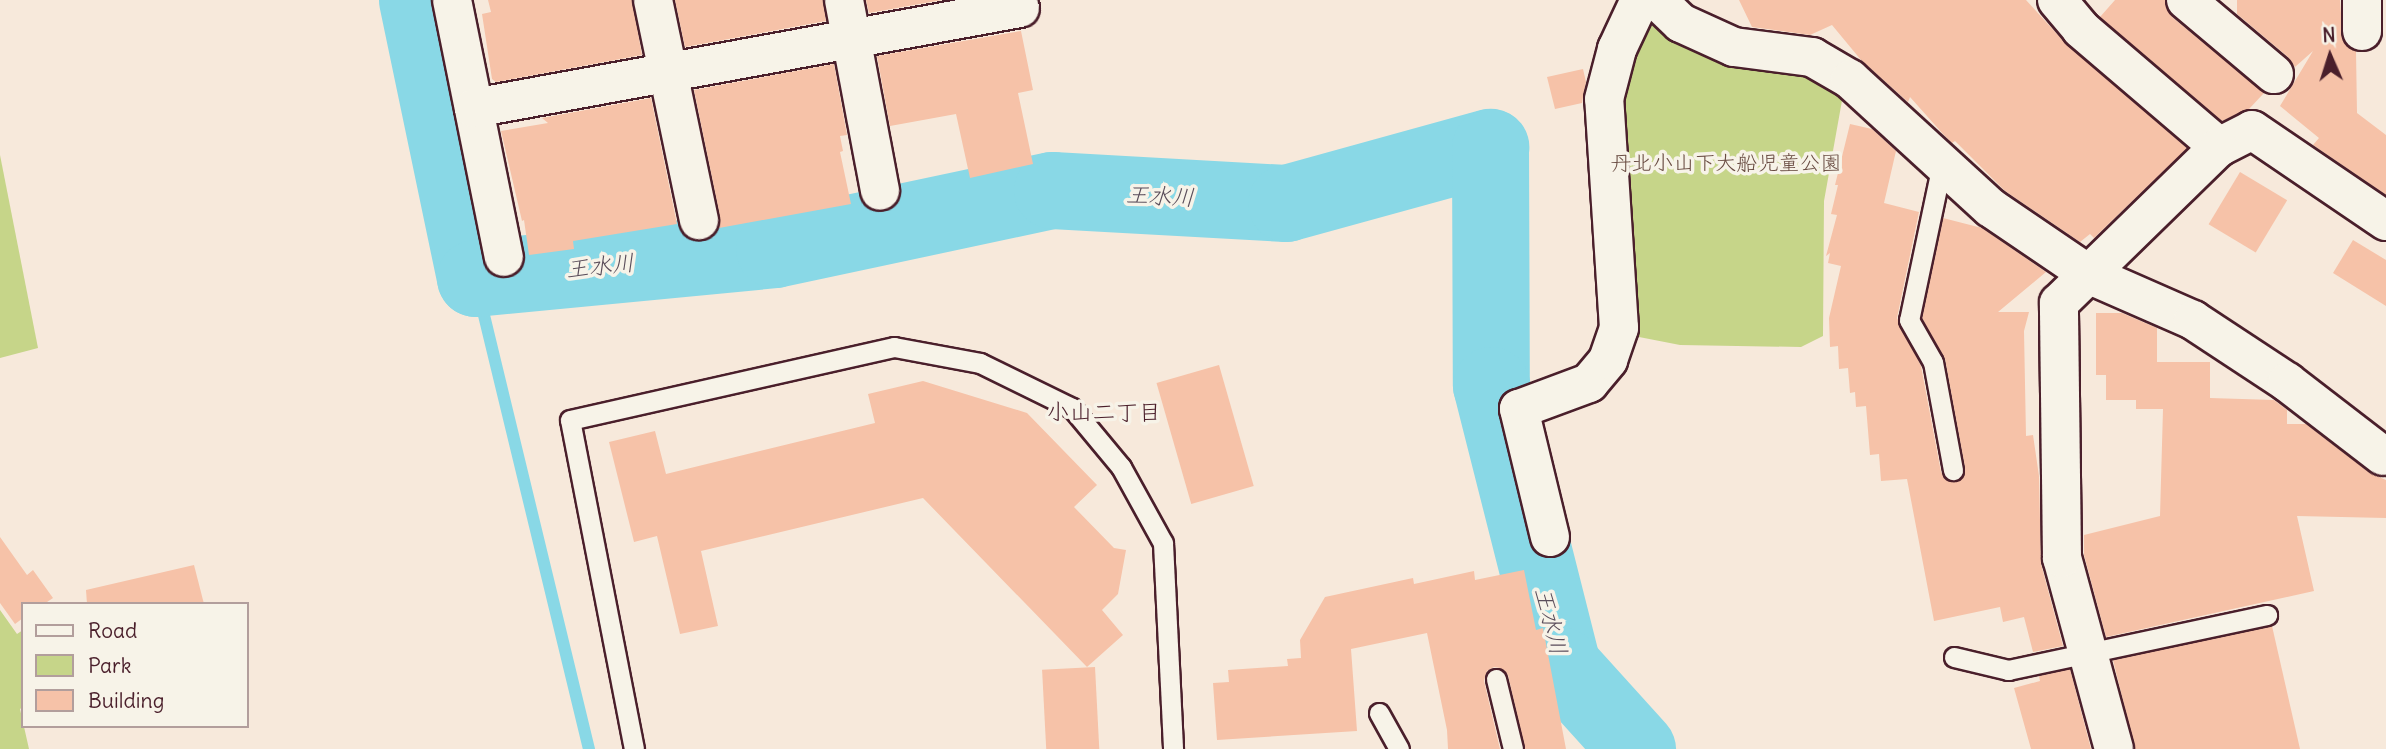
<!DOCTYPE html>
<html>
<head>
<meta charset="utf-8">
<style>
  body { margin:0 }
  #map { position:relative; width:2386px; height:749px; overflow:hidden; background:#f7e9db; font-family:Delius,"Klee One",sans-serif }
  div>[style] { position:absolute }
  .green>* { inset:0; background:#c6d589 }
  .stream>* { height:12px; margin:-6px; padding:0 6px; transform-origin:6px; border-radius:6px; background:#89d8e6 }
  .river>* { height:77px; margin:-38.5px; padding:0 38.5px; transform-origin:38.5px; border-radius:38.5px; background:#89d8e6 }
  .building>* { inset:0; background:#f6c2a8; transform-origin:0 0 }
  .roads { filter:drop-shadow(2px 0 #4a1f2b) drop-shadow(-2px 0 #4a1f2b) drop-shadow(0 2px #4a1f2b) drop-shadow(0 -2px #4a1f2b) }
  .service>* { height:19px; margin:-9.5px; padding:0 9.5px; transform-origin:9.5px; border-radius:9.5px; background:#f7f3e8 }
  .minor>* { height:38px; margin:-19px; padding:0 19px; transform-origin:19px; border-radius:19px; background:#f7f3e8 }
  span { translate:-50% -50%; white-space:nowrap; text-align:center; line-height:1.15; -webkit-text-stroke:7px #f7f3e8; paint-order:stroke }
  .park-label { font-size:21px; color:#694c42 }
  .water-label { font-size:23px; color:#5a4d5a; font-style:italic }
  .neighbourhood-label { font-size:23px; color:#4a1f2b }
  .legend { position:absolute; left:21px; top:602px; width:228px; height:126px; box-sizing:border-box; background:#f7f3e8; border:2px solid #b29e9c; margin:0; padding:9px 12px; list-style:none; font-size:21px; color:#4a1f2b }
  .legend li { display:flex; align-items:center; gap:14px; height:35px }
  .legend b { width:35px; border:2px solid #b29e9c }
  .north { position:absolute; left:2295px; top:21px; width:70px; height:70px; -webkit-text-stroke:5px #f7f3e8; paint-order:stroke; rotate:357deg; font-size:19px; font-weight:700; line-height:28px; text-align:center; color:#4a1f2b }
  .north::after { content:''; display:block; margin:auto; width:24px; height:32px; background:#4a1f2b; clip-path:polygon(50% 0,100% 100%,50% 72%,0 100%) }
</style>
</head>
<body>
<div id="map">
  <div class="green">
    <i style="clip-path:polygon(1657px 19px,1816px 69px,1843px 95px,1824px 201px,1823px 336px,1801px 347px,1680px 345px,1639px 337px,1617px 108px,1635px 46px)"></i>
    <i style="clip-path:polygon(0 155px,38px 348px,0 358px)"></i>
    <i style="clip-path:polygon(0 610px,17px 634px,23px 630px,23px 707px,20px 709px,29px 749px,0 749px)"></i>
  </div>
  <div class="stream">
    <i style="left:475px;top:278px;width:485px;rotate:76.4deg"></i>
  </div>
  <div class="river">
    <i style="left:417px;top:0;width:284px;rotate:78.2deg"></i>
    <i style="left:475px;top:278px;width:300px;rotate:-5.5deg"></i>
    <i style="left:774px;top:249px;width:284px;rotate:-12deg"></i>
    <i style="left:1052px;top:190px;width:234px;rotate:3.2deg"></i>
    <i style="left:1286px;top:203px;width:212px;rotate:-15.4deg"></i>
    <i style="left:1490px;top:147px;width:238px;rotate:89.8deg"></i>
    <i style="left:1491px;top:385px;width:290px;rotate:75.8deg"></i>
    <i style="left:1562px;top:666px;width:112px;rotate:47.9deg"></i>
  </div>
  <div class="building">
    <i style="clip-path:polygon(488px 0,632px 0,642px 55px,496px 82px,492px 79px,482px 14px,491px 12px)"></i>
    <i style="clip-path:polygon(675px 0,823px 0,826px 21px,685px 47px)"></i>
    <i style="clip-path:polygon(866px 0,942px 0,869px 13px)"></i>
    <i style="clip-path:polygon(1739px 0,2026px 0,2067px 45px,2187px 148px,2094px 238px,2090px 234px,2080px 242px,2005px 191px,1955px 141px,1952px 143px,1943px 134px,1910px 97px,1908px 102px,1861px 60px,1832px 25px,1810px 35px,1752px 27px)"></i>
    <i style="clip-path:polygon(2115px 0,2165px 0,2172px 17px,2264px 93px,2249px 109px,2222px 121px,2100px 17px)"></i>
    <i style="clip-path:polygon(2237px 0,2340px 0,2343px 41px,2356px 51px,2357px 113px,2386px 135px,2386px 195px,2313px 145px,2319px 138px,2280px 106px,2313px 51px,2295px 67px,2288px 57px,2237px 14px)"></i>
    <i style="clip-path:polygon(1021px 31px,1033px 90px,1018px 93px,1033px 164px,970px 178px,956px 114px,890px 126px,877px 56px)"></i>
    <i style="clip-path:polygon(834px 64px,847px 135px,840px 136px,843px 151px,840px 152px,851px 204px,719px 228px,720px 216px,694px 90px)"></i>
    <i style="clip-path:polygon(1583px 69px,1586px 82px,1582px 103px,1555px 109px,1547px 77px)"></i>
    <i style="clip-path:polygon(651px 98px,677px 224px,573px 241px,574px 249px,529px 255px,524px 220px,522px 221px,501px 131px,548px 123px,542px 118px)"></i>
    <i style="clip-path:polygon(1850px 124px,1872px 129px,1896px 151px,1884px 203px,1919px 212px,1897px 318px,1921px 366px,1941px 472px,1948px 481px,1960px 480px,1965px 468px,1945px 359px,1922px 318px,1943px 218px,1982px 228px,2046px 272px,1998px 312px,2029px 312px,2024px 331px,2026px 436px,2033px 435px,2039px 476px,2041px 564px,2063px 646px,2033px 652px,2024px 617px,2003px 622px,2000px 607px,1934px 621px,1907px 479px,1881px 481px,1879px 454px,1870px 455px,1866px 406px,1856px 407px,1855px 392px,1850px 393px,1848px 368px,1839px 369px,1838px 346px,1830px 347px,1829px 318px,1841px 266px,1828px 263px,1830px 253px,1826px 256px,1837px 215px,1831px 214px,1838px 185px,1835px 185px)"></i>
    <i style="left:2240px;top:172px;width:55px;height:61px;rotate:31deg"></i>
    <i style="clip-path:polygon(2353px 240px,2386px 260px,2386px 306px,2333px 273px)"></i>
    <i style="clip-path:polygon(2096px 313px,2122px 313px,2157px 328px,2157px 362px,2210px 362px,2210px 398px,2274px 400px,2287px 410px,2287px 424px,2306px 424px,2370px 473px,2386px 480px,2386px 518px,2297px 516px,2314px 591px,2106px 637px,2084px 555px,2084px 535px,2160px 516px,2163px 409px,2136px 409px,2136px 400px,2106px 400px,2106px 375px,2096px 375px)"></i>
    <i style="left:1219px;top:365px;width:126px;height:65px;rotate:74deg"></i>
    <i style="clip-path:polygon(923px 381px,1027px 413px,1097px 485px,1074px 507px,1114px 548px,1126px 550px,1118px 594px,1102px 610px,1123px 635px,1087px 667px,923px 498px,701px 551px,718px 626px,680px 634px,657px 536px,634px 542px,609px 442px,655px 431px,666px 474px,875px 423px,868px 394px)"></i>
    <i style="clip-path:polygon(0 537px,27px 575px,33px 570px,53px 598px,44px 604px,23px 604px,23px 618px,15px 624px,0 603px)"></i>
    <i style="clip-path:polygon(194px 565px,204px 604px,87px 604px,86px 590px)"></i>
    <i style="clip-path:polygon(1524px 570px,1536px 630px,1543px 628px,1566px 749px,1525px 749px,1508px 675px,1500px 668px,1494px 667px,1487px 671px,1484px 681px,1500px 749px,1448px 749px,1447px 730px,1427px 633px,1351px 649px,1357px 731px,1217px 740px,1213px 683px,1229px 682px,1228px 670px,1288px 666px,1287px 659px,1301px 658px,1300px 640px,1325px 597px,1413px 578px,1414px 584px,1474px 571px,1475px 580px)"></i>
    <i style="clip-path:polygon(2272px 626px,2300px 749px,2135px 749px,2113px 660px)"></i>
    <i style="left:1095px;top:667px;width:82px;height:53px;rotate:87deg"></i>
    <i style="clip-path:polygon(2070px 669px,2091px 749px,2031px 749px,2014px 688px,2040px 681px,2039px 676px)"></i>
  </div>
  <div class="roads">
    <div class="service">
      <i style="left:1942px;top:164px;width:159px;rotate:101.9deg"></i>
      <i style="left:1909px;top:320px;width:48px;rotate:60.3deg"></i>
      <i style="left:1933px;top:362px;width:110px;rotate:79.5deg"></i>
      <i style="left:1954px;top:657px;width:56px;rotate:13.5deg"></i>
      <i style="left:2008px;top:670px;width:265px;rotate:-12deg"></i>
      <i style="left:1496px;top:679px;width:72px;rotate:76.3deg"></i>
      <i style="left:1379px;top:713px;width:41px;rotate:60.9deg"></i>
      <i style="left:634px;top:749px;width:335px;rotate:-101deg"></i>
      <i style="left:570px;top:420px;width:332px;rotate:-12.7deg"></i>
      <i style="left:894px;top:347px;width:87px;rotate:10.5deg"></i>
      <i style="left:980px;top:363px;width:102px;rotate:26.1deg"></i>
      <i style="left:1072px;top:408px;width:77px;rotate:50.3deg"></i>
      <i style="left:1121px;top:467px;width:87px;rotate:61.1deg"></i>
      <i style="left:1163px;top:543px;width:206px;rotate:87.2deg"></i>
    </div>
    <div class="minor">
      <i style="left:452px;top:0;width:262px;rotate:78.6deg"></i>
      <i style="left:653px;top:0;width:225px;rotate:78.2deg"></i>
      <i style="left:844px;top:0;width:194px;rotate:79.3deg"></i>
      <i style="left:1657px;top:0;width:33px;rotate:44deg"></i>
      <i style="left:1681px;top:23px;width:58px;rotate:24.4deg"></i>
      <i style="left:1734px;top:47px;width:79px;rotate:7.3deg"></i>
      <i style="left:1812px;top:57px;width:44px;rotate:30.1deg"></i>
      <i style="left:1850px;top:79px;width:191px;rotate:42.5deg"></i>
      <i style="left:1991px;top:208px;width:117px;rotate:34.2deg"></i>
      <i style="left:2088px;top:274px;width:115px;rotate:23.7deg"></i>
      <i style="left:2193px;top:320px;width:113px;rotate:33.4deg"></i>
      <i style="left:2287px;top:382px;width:121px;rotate:37.6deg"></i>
      <i style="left:2057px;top:0;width:38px;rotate:50deg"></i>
      <i style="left:2081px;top:29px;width:182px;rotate:40.5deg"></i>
      <i style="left:2186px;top:0;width:115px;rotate:40.1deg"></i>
      <i style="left:2362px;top:0;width:31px;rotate:90deg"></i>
      <i style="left:474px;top:108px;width:555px;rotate:-10.38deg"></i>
      <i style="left:1550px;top:537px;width:132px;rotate:-103.6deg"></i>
      <i style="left:1519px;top:409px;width:75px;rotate:-20.4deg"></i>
      <i style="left:1589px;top:383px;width:30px;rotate:-50deg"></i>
      <i style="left:1608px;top:360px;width:34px;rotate:-71deg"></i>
      <i style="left:1619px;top:328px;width:229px;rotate:-93.7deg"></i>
      <i style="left:1604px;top:99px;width:52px;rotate:-75.4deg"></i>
      <i style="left:1617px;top:49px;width:54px;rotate:-64.9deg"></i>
      <i style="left:2114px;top:749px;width:198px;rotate:-105.2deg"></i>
      <i style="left:2062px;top:558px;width:255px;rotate:-90.7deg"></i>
      <i style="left:2059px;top:303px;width:223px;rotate:-44.3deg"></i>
      <i style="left:2219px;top:147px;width:37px;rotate:-27deg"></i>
      <i style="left:2252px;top:130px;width:162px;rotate:34.2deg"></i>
    </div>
  </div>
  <div class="park-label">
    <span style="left:1726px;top:163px">丹北小山下大船児童公園</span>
  </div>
  <div class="water-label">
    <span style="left:1160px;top:196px;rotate:3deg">王水川</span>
    <span style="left:600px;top:266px;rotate:-6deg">王水川</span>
    <span style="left:1551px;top:621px;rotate:76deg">王水川</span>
  </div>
  <div class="neighbourhood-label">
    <span style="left:1104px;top:412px">小山二丁目</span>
  </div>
  <ul class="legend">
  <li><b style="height:9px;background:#f7f3e8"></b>Road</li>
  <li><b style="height:19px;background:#c6d589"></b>Park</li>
  <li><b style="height:19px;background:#f6c2a8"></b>Building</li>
  </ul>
  <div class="north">N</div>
</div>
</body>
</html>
